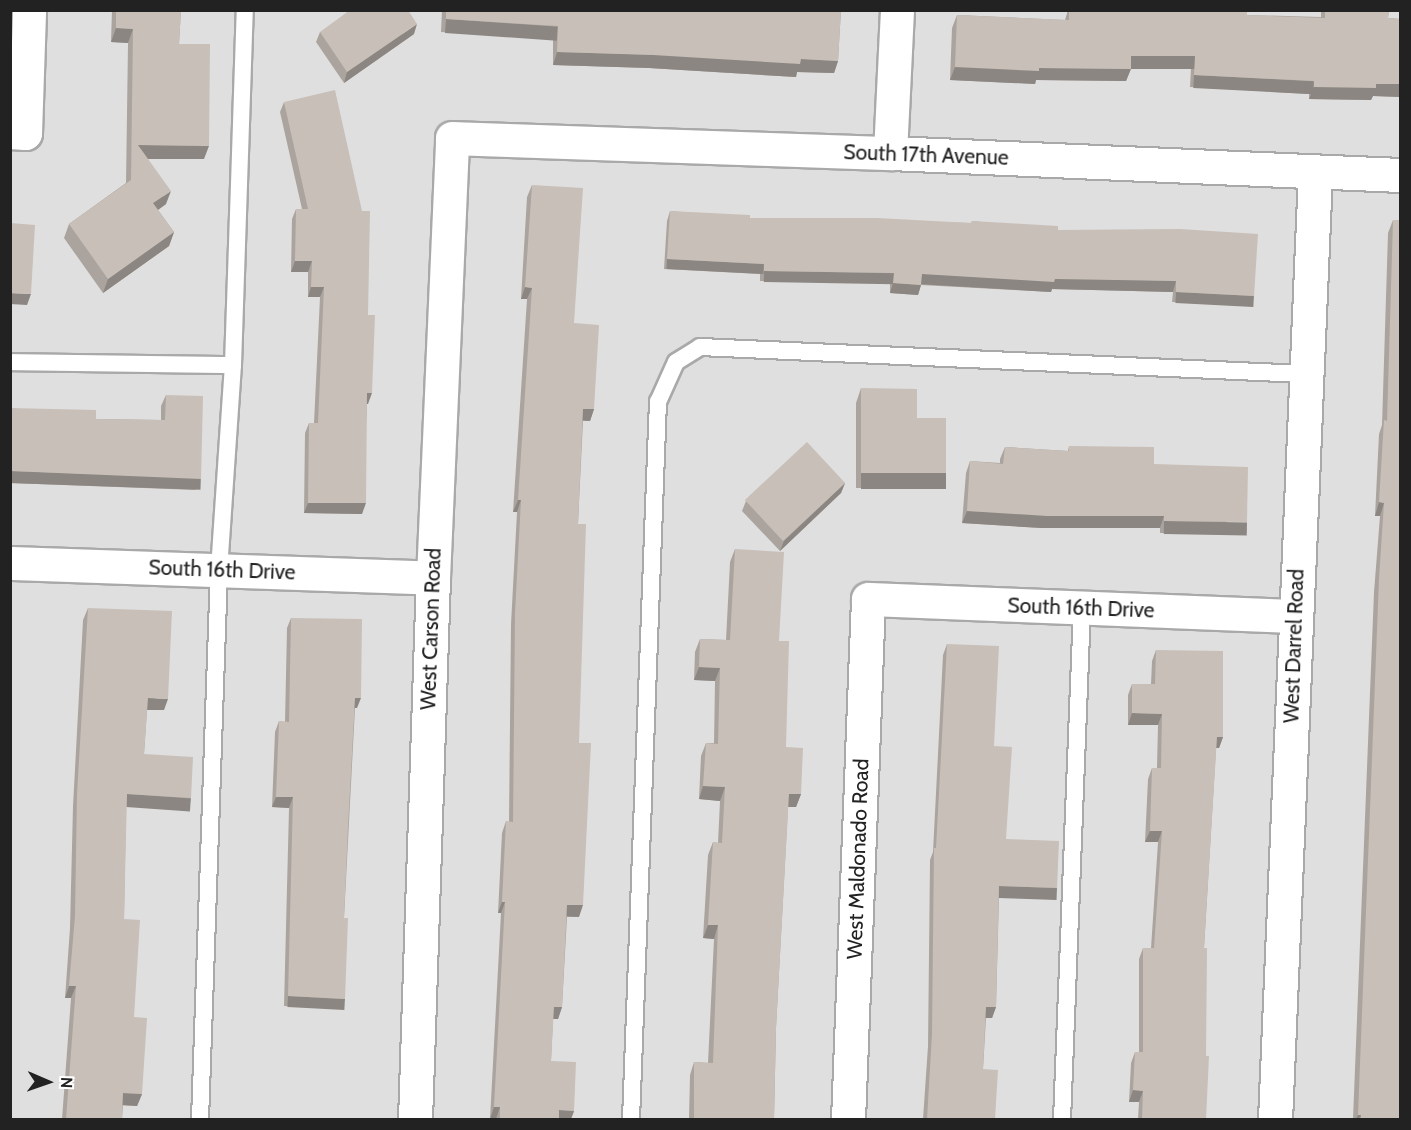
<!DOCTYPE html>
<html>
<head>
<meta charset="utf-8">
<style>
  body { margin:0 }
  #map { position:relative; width:1411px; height:1130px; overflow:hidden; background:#f2efe9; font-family:Cabin,sans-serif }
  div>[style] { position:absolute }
  .residential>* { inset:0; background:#e0dfdf; transform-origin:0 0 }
  .roads { filter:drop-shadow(2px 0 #a9a9a9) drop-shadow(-2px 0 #a9a9a9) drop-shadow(0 2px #a9a9a9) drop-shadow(0 -2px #a9a9a9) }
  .service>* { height:16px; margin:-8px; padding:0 8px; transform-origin:8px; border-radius:8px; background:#fff }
  .minor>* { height:33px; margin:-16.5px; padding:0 16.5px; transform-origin:16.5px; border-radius:16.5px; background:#fff }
  .wall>* { inset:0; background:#aba49e }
  .shaded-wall>* { inset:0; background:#8b8681; transform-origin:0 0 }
  .building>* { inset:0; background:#c7bfb8; transform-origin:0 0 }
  span { translate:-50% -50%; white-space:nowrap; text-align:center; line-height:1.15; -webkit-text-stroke:4.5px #fff; paint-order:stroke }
  .street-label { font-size:21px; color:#222 }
  .frame { position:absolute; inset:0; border:12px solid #222; pointer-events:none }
  .north { position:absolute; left:18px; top:1052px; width:60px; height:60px; -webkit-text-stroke:4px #fff; paint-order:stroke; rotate:92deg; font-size:16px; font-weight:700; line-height:24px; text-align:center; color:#222 }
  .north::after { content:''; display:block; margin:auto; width:21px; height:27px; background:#222; clip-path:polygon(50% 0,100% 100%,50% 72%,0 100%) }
</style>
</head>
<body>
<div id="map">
  <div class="residential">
    <i style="left:11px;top:11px;width:1389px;height:1108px"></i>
  </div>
  <div class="roads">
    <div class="service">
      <i style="left:10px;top:362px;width:223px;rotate:0.8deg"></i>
      <i style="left:200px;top:1120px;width:550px;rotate:-88.02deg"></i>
      <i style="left:219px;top:570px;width:205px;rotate:-86.1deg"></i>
      <i style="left:233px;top:365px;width:355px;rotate:-88.1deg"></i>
      <i style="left:631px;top:1120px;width:719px;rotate:-87.85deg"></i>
      <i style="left:658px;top:402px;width:44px;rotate:-65.8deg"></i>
      <i style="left:676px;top:362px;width:28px;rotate:-32deg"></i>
      <i style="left:700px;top:347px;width:606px;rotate:2.56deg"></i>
      <i style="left:1062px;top:1120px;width:512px;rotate:-87.76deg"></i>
    </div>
    <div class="minor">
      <i style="left:10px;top:132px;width:15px;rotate:4deg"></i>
      <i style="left:25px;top:133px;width:123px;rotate:-88.1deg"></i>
      <i style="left:890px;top:153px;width:143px;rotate:-87.2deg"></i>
      <i style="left:10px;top:563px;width:423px;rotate:2deg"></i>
      <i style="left:415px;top:1120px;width:542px;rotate:-88.1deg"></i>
      <i style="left:433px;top:578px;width:440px;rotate:-87.5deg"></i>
      <i style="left:452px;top:138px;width:438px;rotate:2deg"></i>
      <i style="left:890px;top:153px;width:510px;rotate:2.47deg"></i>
      <i style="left:848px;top:1120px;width:521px;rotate:-87.8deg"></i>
      <i style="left:868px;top:599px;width:427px;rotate:2.3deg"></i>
      <i style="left:1275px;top:1120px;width:948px;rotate:-87.58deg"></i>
    </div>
  </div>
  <div class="wall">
    <i style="clip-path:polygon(112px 10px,181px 10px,179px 44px,204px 159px,148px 159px,166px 204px,158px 210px,174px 232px,169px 246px,103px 293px,64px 238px,69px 224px,126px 183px,128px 43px,111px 42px)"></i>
    <i style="clip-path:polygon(442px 10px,841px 10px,838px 61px,834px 73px,797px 72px,796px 77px,649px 68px,553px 65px,553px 39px,441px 32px)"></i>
    <i style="clip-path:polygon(1068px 10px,1247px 10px,1247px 15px,1321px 17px,1321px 10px,1389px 10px,1388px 18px,1401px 19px,1401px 97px,1373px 96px,1371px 100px,1309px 99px,1309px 94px,1190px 87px,1191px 68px,1131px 68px,1126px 81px,1036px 80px,1035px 84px,950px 80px,952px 28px,957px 15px,1065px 20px)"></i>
    <i style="clip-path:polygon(320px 32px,414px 34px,344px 83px,316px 42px)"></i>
    <i style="clip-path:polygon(284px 102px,368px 315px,368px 404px,367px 404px,362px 514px,304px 513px,305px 433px,309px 423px,314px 423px,320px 297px,308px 297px,308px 272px,291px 272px,292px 219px,296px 209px,302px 209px,280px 112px)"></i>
    <i style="clip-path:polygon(532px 185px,574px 323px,594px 409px,590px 421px,583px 421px,578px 524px,579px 743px,579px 917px,567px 917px,562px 1007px,558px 1019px,553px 1019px,551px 1061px,574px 1111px,571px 1119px,490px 1119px,501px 913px,498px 913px,502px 833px,506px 821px,509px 822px,511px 624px,517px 512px,513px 512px,527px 299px,521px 299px,527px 197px)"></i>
    <i style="clip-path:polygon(670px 211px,750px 218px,971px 223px,972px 221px,1058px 230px,1254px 296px,1250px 306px,1172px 302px,1173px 292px,1052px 289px,1051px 292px,921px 285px,918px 295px,890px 293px,890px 283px,760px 281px,760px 274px,664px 269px,667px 221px)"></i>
    <i style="clip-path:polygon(1393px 220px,1401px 1119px,1353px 1119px,1374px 592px,1380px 516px,1375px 516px,1379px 434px,1382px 425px,1388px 233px)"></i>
    <i style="clip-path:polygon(861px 388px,917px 418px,940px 488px,856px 488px,856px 403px)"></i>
    <i style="clip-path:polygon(166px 395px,196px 490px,10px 483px,10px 408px,96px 419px,161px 420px,161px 406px)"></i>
    <i style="clip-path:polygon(1069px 446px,1154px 464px,1242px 534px,1160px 533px,1160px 528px,1042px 528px,962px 523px,966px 473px,970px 461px,1000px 463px,1000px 459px,1005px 447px,1068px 451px)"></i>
    <i style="clip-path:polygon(845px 483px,841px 493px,780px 551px,742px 511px,746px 501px)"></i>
    <i style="clip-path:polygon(735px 549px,779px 641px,786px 747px,801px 794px,796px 807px,788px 807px,776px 1028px,774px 1119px,689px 1119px,690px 1075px,694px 1062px,708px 1063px,714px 939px,703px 938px,708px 855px,713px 842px,718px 843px,720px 801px,699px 799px,701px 756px,706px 743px,714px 743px,715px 681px,694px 680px,695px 652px,700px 639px,726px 640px,730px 562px)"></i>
    <i style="clip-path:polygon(88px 608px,164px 710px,147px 710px,144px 754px,191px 798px,187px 810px,126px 806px,124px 919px,142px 1094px,137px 1106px,123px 1105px,122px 1119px,62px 1119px,71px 998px,65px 998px,70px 928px,73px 806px,83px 620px)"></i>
    <i style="clip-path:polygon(291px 618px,357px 708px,355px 708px,344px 918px,345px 999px,341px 1009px,284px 1006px,289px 808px,272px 807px,275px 732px,279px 721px,285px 722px,287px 628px)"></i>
    <i style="clip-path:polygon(947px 644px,994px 746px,1006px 839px,1057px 888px,1053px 899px,999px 897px,996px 1007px,992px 1018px,986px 1018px,983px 1069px,995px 1119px,923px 1119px,928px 1046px,930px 860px,933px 852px,943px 655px)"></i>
    <i style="clip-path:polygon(1156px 650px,1223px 737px,1219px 748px,1216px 748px,1204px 948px,1206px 1119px,1138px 1119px,1139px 1102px,1129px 1102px,1131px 1063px,1135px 1052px,1139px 1052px,1139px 959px,1143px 948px,1151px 948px,1158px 842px,1145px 842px,1148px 779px,1152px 768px,1157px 768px,1158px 725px,1128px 725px,1128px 695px,1132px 684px,1151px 684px,1152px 661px)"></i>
  </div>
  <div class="shaded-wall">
    <i style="left:446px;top:19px;width:112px;height:14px;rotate:4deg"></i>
    <i style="clip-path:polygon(417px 24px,414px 34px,344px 83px,347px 72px)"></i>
    <i style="clip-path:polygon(116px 28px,133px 29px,128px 43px,111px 42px)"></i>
    <i style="clip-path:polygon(557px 52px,801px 59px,838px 61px,834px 73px,797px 72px,796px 77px,649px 68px,553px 65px)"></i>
    <i style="left:1131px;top:56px;width:64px;height:13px"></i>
    <i style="clip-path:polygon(955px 67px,1039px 68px,1131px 69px,1126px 81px,1036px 80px,1035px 84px,950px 80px)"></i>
    <i style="left:1194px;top:75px;width:120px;height:13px;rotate:3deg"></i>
    <i style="clip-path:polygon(1376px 84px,1401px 84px,1401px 97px,1373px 96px,1371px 100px,1309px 99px,1314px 87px)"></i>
    <i style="clip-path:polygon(138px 145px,209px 146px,204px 159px,133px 159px)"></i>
    <i style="clip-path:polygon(171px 191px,166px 204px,148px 217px,153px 203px)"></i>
    <i style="clip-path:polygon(174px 232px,169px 246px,103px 293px,108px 279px)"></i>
    <i style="left:667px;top:259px;width:97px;height:10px;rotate:3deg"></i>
    <i style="clip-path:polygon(295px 261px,312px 261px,308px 272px,291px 272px)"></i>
    <i style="left:764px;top:271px;width:130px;height:11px;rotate:1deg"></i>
    <i style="clip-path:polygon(922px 274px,1176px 281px,1173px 292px,1052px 289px,1051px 292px,918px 284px)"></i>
    <i style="clip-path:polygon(893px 283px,921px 285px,918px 295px,890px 293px)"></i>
    <i style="clip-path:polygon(311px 287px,324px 287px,320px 297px,308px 297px)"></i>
    <i style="clip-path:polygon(525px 287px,532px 288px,527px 299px,521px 299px)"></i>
    <i style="left:1176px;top:292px;width:78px;height:11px;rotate:3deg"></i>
    <i style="clip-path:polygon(10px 293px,31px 294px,27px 305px,10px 304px)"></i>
    <i style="clip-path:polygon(367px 393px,372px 393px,368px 404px,363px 404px)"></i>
    <i style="clip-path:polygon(583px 409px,594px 409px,590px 421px,579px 420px)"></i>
    <i style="left:10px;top:471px;width:191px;height:12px;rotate:2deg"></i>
    <i style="left:861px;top:473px;width:85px;height:16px"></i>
    <i style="clip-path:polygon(845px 483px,841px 493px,780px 551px,784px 541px)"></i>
    <i style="clip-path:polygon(518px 500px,521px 500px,517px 512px,513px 512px)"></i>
    <i style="clip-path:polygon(1379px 502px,1384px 503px,1380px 516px,1375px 516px)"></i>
    <i style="clip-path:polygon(308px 503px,366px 503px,362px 514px,304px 513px)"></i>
    <i style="clip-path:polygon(967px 511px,1164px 516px,1160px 528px,1042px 528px,962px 523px)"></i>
    <i style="left:1164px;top:521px;width:83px;height:13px;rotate:1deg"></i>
    <i style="clip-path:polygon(699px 667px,720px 668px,715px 681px,694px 680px)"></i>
    <i style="clip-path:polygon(148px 698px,168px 699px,164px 710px,143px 710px)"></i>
    <i style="clip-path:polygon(355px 698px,361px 698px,357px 708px,351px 708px)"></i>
    <i style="clip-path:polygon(1132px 713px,1162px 714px,1158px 725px,1128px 725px)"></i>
    <i style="clip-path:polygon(1217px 737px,1223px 737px,1219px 748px,1213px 748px)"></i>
    <i style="clip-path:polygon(703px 786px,725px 787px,720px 801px,699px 799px)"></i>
    <i style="left:127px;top:794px;width:64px;height:13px;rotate:4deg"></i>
    <i style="clip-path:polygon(789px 794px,801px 794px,796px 807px,784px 807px)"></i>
    <i style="clip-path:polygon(276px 797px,293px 797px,289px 808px,272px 807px)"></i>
    <i style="clip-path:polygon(1150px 831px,1162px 831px,1158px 842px,1145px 842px)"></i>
    <i style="left:999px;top:886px;width:58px;height:12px;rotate:2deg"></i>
    <i style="clip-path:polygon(502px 902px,505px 902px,501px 913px,498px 913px)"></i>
    <i style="clip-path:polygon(567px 905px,583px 905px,579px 917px,563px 916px)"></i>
    <i style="clip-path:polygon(708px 925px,718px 925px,714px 939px,703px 938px)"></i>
    <i style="clip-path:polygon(69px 986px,76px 986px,71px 998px,65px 998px)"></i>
    <i style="left:288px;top:996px;width:57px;height:11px;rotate:3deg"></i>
    <i style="clip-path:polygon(554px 1007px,562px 1007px,558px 1019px,549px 1019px)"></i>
    <i style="clip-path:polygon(986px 1007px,996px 1007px,992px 1018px,982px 1018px)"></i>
    <i style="clip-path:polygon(1133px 1090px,1143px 1091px,1139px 1102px,1129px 1102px)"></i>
    <i style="clip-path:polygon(123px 1093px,142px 1094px,137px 1106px,119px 1105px)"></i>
    <i style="clip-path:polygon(494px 1107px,500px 1107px,496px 1119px,490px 1119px)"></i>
    <i style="clip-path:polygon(559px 1110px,574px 1111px,571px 1119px,556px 1119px)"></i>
    <i style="clip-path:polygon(1358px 1115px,1361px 1115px,1359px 1119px,1356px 1119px)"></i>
  </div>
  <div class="building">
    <i style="clip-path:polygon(116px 10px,181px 10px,179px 44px,210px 44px,209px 146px,138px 145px,171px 191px,153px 203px,174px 232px,108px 279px,69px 224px,131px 180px,133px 29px,116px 28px)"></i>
    <i style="clip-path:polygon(350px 10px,408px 10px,417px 24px,347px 72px,320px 32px)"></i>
    <i style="clip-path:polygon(446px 10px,841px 10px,838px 61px,801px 59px,800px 64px,653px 55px,557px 52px,558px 26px,446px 19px)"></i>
    <i style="clip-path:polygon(1069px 10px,1247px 10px,1247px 15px,1325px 18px,1325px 10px,1389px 10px,1388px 18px,1401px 19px,1401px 84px,1376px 84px,1376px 88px,1314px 87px,1314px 81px,1194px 75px,1195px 56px,1131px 56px,1131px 69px,1039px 68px,1039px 71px,955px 67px,957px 15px,1069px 20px)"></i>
    <i style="clip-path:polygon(335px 90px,362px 211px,370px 211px,368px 315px,375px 315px,372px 393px,367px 393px,366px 503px,308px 503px,309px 423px,318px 423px,324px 287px,311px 287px,312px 261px,295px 261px,296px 209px,308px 209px,284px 102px)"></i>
    <i style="clip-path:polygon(532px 185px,583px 188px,574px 323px,599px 325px,594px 409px,583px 409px,578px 524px,586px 524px,579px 743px,591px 743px,583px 905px,567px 905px,562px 1007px,554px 1007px,551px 1061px,576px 1062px,574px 1111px,559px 1110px,559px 1119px,500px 1119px,500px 1107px,494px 1107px,505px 902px,502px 902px,506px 821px,513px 822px,515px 613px,521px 500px,518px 500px,532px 288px,525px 287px)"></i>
    <i style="clip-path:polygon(670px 211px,750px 215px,750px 218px,877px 218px,971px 223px,972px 221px,1058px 226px,1058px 230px,1180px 229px,1258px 234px,1254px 296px,1176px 292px,1176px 281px,1055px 279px,1054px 282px,922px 274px,921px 285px,893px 283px,894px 273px,764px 271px,764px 264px,667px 259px)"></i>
    <i style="clip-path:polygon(1393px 220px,1401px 220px,1401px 1119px,1361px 1119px,1361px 1115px,1358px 1115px,1379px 579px,1384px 503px,1379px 502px,1384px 420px,1387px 421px)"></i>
    <i style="clip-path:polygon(10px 223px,35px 225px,31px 294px,10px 293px)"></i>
    <i style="clip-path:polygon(861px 388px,917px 389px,917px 418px,946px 418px,946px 473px,861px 473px)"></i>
    <i style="clip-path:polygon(166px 395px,203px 396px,201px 479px,10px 471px,10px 408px,96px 410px,96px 419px,165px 420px)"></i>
    <i style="left:807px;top:442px;width:56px;height:85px;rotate:47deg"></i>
    <i style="clip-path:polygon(1069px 446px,1154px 447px,1154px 464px,1248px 467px,1247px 522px,1164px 521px,1164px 516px,1047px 516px,967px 511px,970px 461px,1003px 464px,1005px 447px,1069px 451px)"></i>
    <i style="clip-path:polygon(735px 549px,784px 552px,779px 641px,789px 641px,786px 747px,803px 748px,801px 794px,789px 794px,776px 1028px,774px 1119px,694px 1119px,694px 1062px,713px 1063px,718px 925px,708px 925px,713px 842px,722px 843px,725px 787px,703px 786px,706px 743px,718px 744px,720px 668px,699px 667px,700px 639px,730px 640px)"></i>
    <i style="clip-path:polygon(88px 608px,172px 611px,168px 699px,148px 698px,144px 754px,193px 757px,191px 798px,127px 794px,124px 919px,140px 920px,134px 1017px,147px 1018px,142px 1094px,123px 1093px,122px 1119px,66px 1119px,76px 986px,69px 986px,75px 916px,77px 794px)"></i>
    <i style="clip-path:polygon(291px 618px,362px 619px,361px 698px,355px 698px,348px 827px,344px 918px,348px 918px,345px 999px,288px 996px,293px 797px,276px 797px,279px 721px,289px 722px)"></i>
    <i style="clip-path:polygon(947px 644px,999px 646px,994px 746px,1012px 747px,1006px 839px,1059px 841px,1057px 888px,999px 886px,996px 1007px,986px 1007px,983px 1069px,998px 1070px,995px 1119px,927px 1119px,932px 1034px,934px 848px,936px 848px)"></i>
    <i style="clip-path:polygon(1156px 650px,1223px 651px,1223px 737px,1217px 737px,1204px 948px,1207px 948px,1206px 1056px,1209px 1056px,1206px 1119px,1142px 1119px,1143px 1091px,1133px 1090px,1135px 1052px,1143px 1052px,1143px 948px,1154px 948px,1162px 831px,1150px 831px,1152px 768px,1161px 768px,1162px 714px,1132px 713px,1132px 684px,1155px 684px)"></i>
    <i style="clip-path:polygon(247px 1118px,333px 1119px,247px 1119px)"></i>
  </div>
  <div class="street-label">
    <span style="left:926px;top:155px;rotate:2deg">South 17th Avenue</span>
    <span style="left:222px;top:570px;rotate:2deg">South 16th Drive</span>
    <span style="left:1081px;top:608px;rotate:2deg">South 16th Drive</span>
    <span style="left:431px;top:629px;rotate:-88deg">West Carson Road</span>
    <span style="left:1294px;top:646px;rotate:-88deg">West Darrel Road</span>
    <span style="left:858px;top:859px;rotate:-88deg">West Maldonado Road</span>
  </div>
  <div class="frame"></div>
  <div class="north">N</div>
</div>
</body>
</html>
